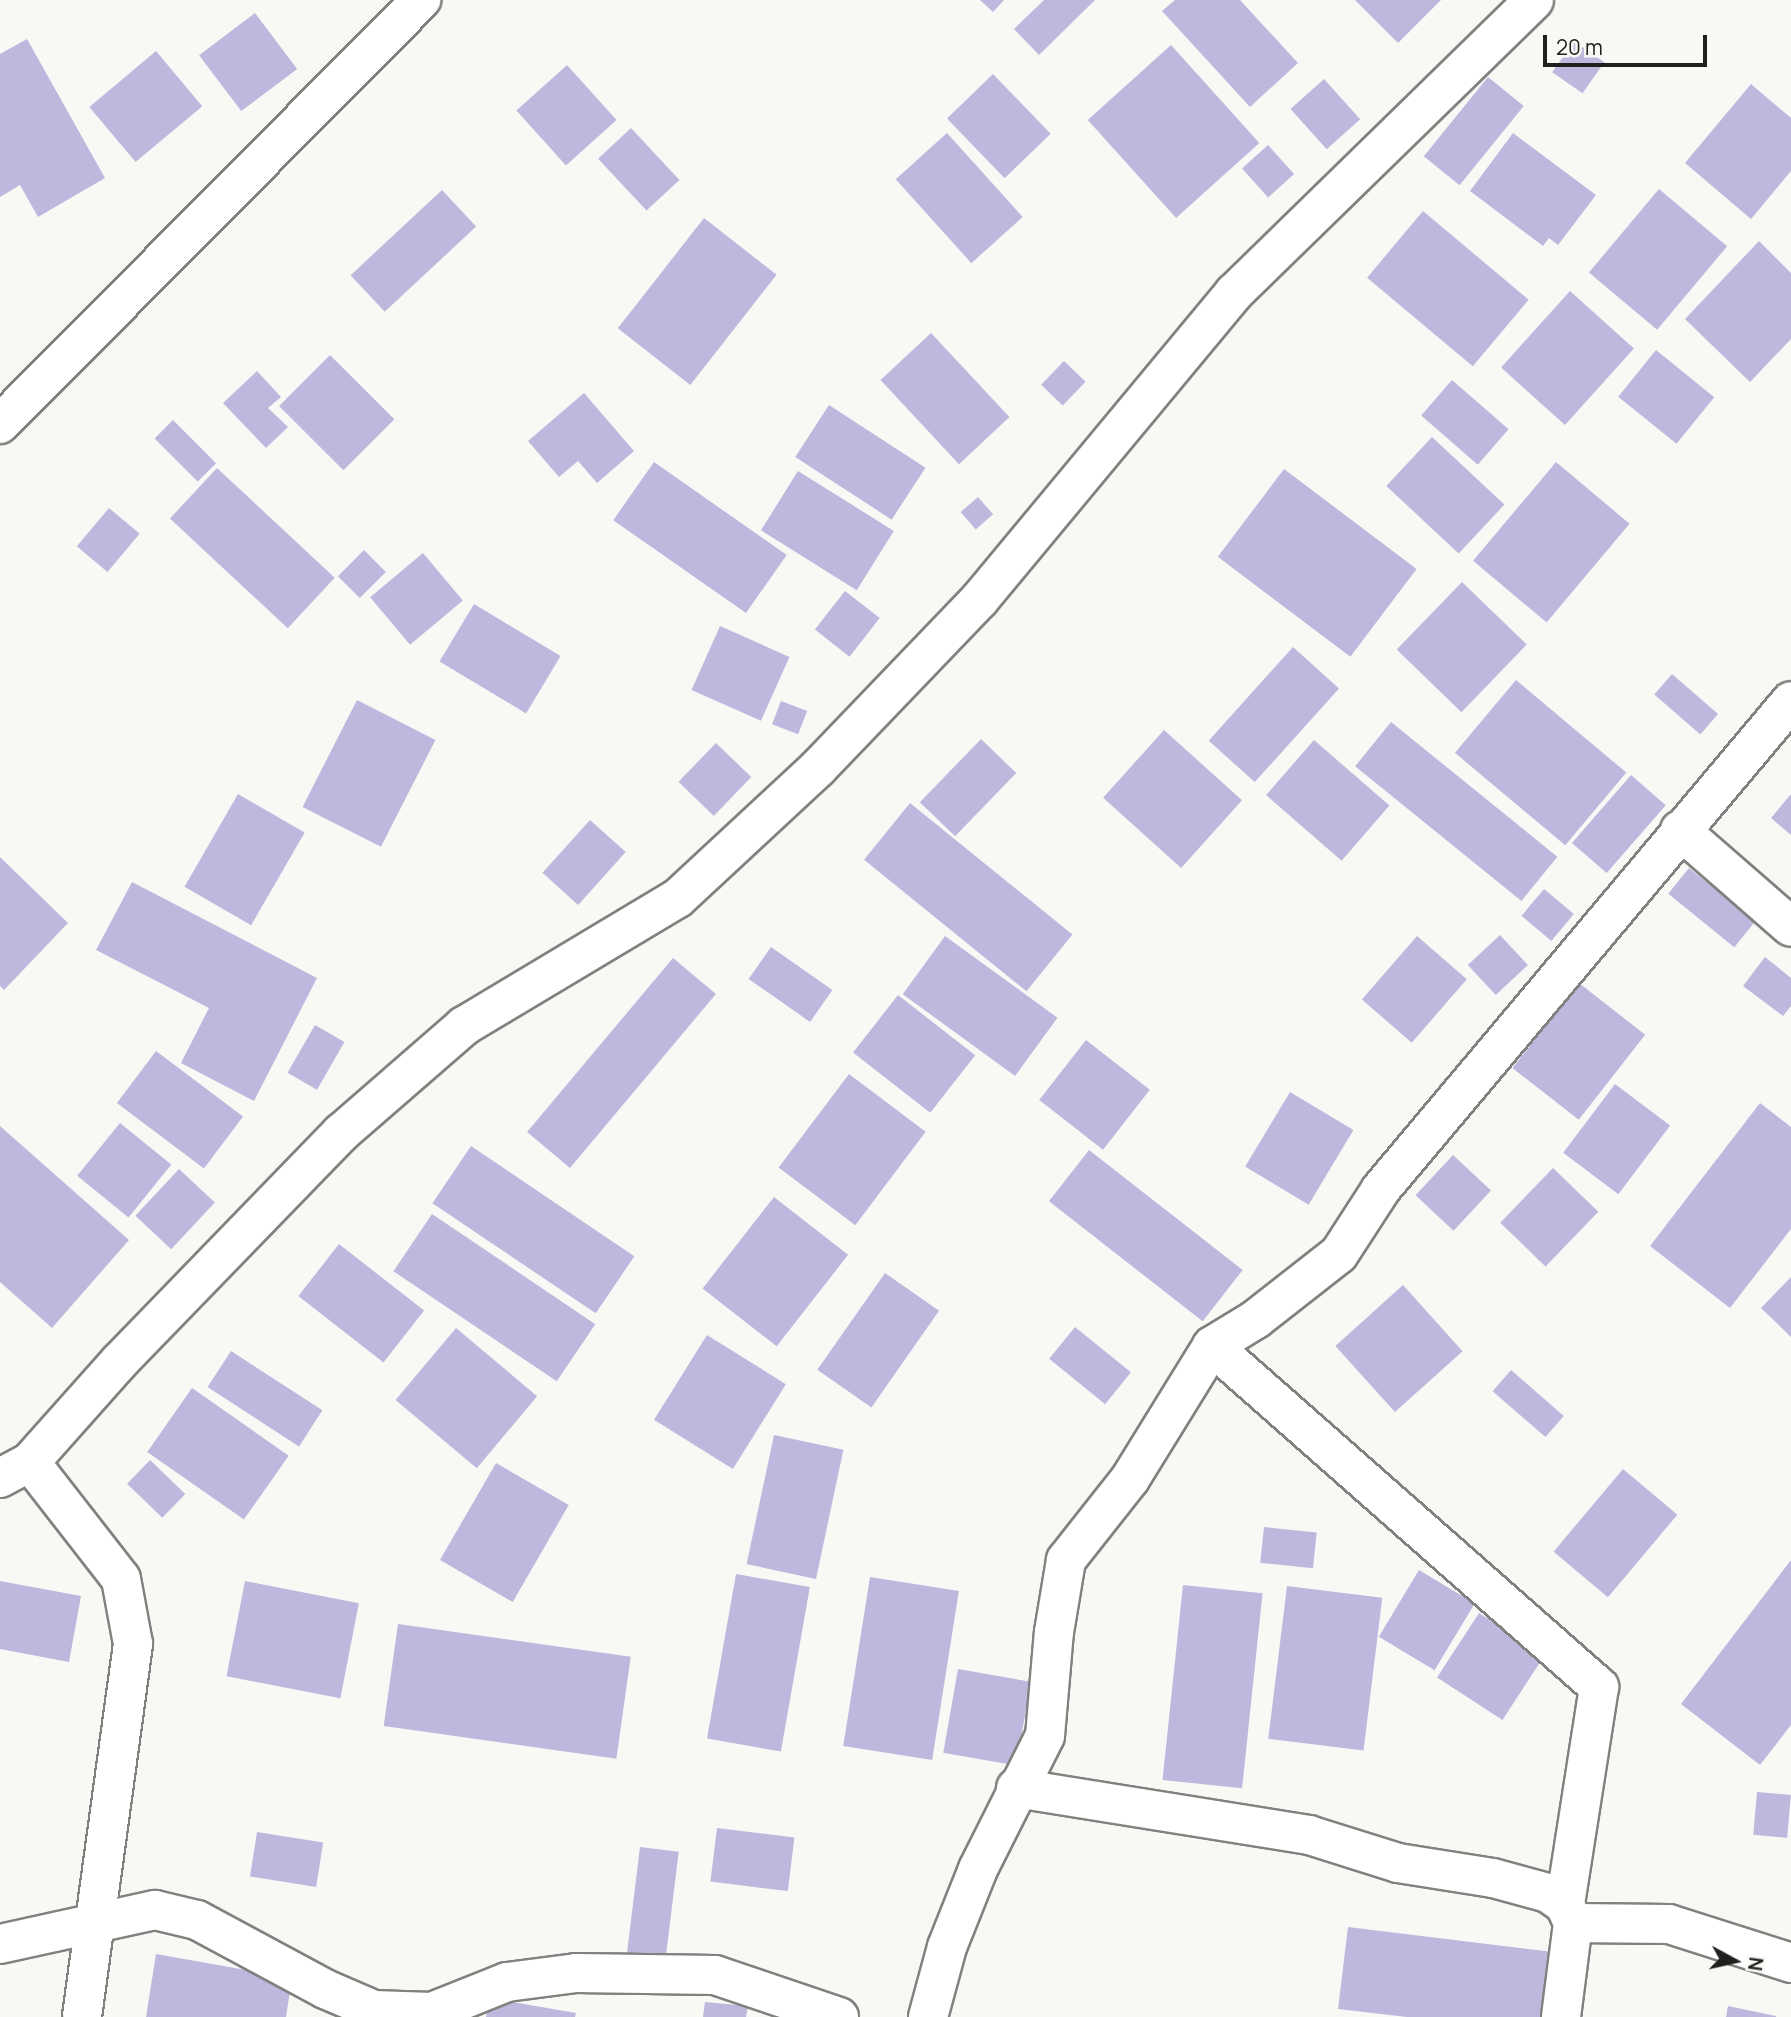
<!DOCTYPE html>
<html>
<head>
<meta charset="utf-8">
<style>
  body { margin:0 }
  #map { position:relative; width:1791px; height:2017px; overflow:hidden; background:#f9f8f5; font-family:Manrope,sans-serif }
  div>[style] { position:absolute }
  .building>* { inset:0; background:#beb8de; transform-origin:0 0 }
  .roads { filter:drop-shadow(2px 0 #82817f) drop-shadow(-2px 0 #82817f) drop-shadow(0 2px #82817f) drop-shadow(0 -2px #82817f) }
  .minor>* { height:38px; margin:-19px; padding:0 19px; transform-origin:19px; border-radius:19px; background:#fff }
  span { translate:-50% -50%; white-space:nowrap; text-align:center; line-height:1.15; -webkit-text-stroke:7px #f9f8f5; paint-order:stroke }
  .north { position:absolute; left:1700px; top:1926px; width:70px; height:70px; -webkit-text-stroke:5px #f9f8f5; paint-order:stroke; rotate:98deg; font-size:19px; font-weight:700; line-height:28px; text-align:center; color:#20201f }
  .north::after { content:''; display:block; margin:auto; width:24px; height:32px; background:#20201f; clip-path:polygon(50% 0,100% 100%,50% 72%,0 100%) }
  .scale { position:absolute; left:1543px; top:35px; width:164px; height:32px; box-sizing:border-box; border:4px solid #20201f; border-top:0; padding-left:9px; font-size:21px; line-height:24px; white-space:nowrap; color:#20201f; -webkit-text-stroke:5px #f9f8f5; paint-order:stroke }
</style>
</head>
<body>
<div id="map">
  <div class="building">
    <i style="clip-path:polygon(980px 0,1004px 0,993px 12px)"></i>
    <i style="clip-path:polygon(1044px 0,1095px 0,1039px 55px,1014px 29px)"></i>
    <i style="clip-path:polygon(1175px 0,1240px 0,1298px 63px,1250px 107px,1162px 11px)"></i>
    <i style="clip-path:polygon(1355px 0,1441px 0,1398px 43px)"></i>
    <i style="left:255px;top:13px;width:70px;height:70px;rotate:53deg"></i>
    <i style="clip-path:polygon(27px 39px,105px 178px,38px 217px,20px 185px,0 197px,0 54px)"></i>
    <i style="left:1574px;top:41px;width:37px;height:38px;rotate:35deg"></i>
    <i style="left:1171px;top:45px;width:132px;height:112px;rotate:48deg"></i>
    <i style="left:156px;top:51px;width:72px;height:87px;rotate:50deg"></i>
    <i style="left:567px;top:65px;width:74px;height:68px;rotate:48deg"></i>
    <i style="left:993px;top:74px;width:83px;height:64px;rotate:46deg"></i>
    <i style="left:1488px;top:77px;width:46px;height:102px;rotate:39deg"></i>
    <i style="left:1324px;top:79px;width:54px;height:45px;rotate:48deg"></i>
    <i style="clip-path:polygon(1751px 84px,1791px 118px,1791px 171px,1751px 219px,1685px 163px)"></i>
    <i style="left:631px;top:128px;width:71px;height:45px;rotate:47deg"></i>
    <i style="left:947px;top:133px;width:113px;height:69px;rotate:48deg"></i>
    <i style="clip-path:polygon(1513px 133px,1596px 195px,1558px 245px,1549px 238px,1543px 246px,1470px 191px)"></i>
    <i style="left:1268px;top:145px;width:39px;height:35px;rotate:48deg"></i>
    <i style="left:1659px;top:189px;width:89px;height:109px;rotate:40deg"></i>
    <i style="left:442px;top:190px;width:50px;height:125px;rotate:47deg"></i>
    <i style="left:1423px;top:211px;width:138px;height:87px;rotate:40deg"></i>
    <i style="left:704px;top:218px;width:92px;height:140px;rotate:38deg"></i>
    <i style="clip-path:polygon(1759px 241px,1791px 273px,1791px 339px,1750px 382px,1685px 319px)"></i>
    <i style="left:1570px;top:291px;width:86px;height:103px;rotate:42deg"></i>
    <i style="left:931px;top:333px;width:115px;height:69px;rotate:47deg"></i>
    <i style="left:1656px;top:350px;width:75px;height:60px;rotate:39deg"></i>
    <i style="left:330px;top:355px;width:91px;height:72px;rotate:45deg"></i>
    <i style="left:1064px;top:361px;width:30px;height:33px;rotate:44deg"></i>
    <i style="clip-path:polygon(257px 371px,281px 397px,268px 408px,288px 427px,266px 448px,223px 403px)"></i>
    <i style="left:1452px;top:380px;width:75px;height:47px;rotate:41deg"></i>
    <i style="clip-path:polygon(584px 393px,634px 451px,597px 483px,578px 461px,559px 477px,528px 441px)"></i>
    <i style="left:829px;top:405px;width:115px;height:62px;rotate:33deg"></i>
    <i style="left:173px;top:420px;width:61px;height:26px;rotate:45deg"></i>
    <i style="left:1432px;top:437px;width:99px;height:67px;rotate:43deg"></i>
    <i style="left:654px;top:462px;width:162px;height:71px;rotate:35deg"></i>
    <i style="left:1556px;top:462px;width:96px;height:129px;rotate:40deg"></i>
    <i style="left:217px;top:468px;width:161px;height:69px;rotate:43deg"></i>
    <i style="left:1284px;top:469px;width:166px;height:110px;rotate:37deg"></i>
    <i style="left:798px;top:471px;width:113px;height:70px;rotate:32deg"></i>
    <i style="left:978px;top:497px;width:23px;height:23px;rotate:49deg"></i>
    <i style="left:109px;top:508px;width:40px;height:50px;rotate:40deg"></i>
    <i style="left:364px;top:550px;width:31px;height:37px;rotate:45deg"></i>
    <i style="left:423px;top:553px;width:62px;height:69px;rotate:50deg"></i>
    <i style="left:1462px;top:582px;width:90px;height:94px;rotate:44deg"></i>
    <i style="left:845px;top:591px;width:44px;height:49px;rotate:38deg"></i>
    <i style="left:474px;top:604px;width:101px;height:67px;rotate:31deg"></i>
    <i style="left:720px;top:626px;width:76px;height:70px;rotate:24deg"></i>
    <i style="left:1293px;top:647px;width:62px;height:126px;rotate:42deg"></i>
    <i style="left:1672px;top:674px;width:61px;height:27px;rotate:41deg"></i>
    <i style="left:1516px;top:680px;width:144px;height:95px;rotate:40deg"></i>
    <i style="left:357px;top:700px;width:88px;height:120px;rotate:27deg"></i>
    <i style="left:781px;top:701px;width:28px;height:25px;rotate:21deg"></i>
    <i style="left:1391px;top:722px;width:214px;height:57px;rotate:39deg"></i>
    <i style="left:1164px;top:730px;width:105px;height:91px;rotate:42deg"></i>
    <i style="left:981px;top:739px;width:49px;height:88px;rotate:44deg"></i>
    <i style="left:1314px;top:740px;width:100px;height:73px;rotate:41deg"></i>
    <i style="left:716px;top:743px;width:49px;height:54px;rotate:44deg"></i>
    <i style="left:1631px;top:775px;width:46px;height:90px;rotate:41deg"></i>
    <i style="left:238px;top:794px;width:77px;height:107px;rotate:30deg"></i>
    <i style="clip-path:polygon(1791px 794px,1791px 835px,1771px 818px)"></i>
    <i style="left:910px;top:803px;width:209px;height:73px;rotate:39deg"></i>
    <i style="left:590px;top:820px;width:48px;height:71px;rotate:42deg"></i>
    <i style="clip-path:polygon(0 857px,68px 923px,4px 990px,0 986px)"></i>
    <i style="left:1689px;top:868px;width:85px;height:33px;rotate:39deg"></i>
    <i style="clip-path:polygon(132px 882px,317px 978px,254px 1101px,181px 1063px,209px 1008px,96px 950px)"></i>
    <i style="left:1544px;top:889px;width:39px;height:35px;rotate:40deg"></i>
    <i style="left:1500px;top:935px;width:41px;height:44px;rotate:47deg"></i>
    <i style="left:945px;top:936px;width:139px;height:72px;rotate:36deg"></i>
    <i style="left:1417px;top:936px;width:66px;height:84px;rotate:41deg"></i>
    <i style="left:771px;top:947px;width:75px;height:39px;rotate:35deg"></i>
    <i style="clip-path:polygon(1765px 957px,1791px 978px,1791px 1006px,1783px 1016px,1743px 986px)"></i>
    <i style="left:673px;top:958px;width:56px;height:227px;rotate:40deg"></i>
    <i style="left:1579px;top:983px;width:84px;height:108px;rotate:38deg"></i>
    <i style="left:898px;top:995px;width:98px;height:73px;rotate:38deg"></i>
    <i style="left:315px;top:1025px;width:34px;height:55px;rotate:30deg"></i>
    <i style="left:1086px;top:1040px;width:81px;height:76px;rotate:38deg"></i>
    <i style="left:156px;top:1051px;width:109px;height:65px;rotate:37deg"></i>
    <i style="left:849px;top:1074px;width:96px;height:117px;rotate:37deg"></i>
    <i style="left:1615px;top:1084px;width:69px;height:86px;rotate:37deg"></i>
    <i style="left:1290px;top:1092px;width:74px;height:87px;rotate:31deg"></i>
    <i style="clip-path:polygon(1760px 1103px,1791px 1127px,1791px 1229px,1730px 1308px,1650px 1246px)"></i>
    <i style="left:120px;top:1123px;width:66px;height:68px;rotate:39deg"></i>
    <i style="clip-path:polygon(0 1126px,129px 1240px,52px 1328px,0 1282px)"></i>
    <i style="left:471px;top:1146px;width:197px;height:69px;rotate:34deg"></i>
    <i style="left:1089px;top:1150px;width:195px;height:65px;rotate:38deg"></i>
    <i style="left:1453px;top:1155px;width:52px;height:55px;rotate:43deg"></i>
    <i style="left:1553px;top:1168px;width:63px;height:76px;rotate:44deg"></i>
    <i style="left:179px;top:1169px;width:49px;height:64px;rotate:43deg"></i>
    <i style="left:774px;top:1197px;width:94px;height:116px;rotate:38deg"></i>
    <i style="left:432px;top:1214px;width:197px;height:69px;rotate:34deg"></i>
    <i style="left:339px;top:1244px;width:108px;height:66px;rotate:38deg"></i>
    <i style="left:885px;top:1273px;width:66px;height:118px;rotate:35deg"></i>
    <i style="clip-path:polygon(1791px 1277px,1791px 1337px,1761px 1308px)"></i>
    <i style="left:1403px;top:1285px;width:89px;height:91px;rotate:48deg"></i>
    <i style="left:1075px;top:1327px;width:72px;height:41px;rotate:39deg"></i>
    <i style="left:456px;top:1328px;width:106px;height:94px;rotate:40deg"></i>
    <i style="left:707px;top:1335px;width:93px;height:100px;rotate:32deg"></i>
    <i style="left:231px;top:1351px;width:109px;height:43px;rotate:33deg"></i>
    <i style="left:1511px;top:1370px;width:70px;height:28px;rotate:41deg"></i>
    <i style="left:192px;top:1388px;width:118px;height:78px;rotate:35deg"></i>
    <i style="left:774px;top:1435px;width:71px;height:132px;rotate:12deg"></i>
    <i style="left:150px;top:1460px;width:49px;height:33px;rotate:44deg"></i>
    <i style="left:496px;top:1463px;width:84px;height:112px;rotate:30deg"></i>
    <i style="left:1623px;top:1469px;width:71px;height:108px;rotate:40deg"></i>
    <i style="left:1264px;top:1527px;width:53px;height:36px;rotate:6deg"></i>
    <i style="clip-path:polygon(1791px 1560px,1791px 1725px,1760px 1765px,1681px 1704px)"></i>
    <i style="left:1419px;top:1570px;width:65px;height:78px;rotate:31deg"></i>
    <i style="left:736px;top:1574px;width:75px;height:167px;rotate:10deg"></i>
    <i style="left:870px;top:1577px;width:90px;height:171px;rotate:9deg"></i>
    <i style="clip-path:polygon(0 1581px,81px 1596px,69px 1662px,0 1649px)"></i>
    <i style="left:245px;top:1581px;width:116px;height:97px;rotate:11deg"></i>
    <i style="left:1183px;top:1585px;width:80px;height:196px;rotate:6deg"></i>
    <i style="left:1287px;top:1586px;width:96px;height:154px;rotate:7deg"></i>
    <i style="left:1479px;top:1613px;width:78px;height:77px;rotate:33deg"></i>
    <i style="left:398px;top:1624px;width:235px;height:103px;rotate:8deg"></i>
    <i style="left:958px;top:1669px;width:74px;height:85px;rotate:10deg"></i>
    <i style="left:1757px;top:1792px;width:34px;height:43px;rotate:5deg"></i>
    <i style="left:717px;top:1828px;width:78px;height:54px;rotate:7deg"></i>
    <i style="left:257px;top:1832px;width:67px;height:45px;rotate:9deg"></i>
    <i style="left:640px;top:1847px;width:39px;height:113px;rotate:7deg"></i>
    <i style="clip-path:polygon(1348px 1927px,1553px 1952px,1545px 2017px,1407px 2017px,1338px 2009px)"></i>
    <i style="clip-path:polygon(156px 1954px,292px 1978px,286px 2017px,146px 2017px)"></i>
    <i style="clip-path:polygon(489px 1998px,576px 2013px,575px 2017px,486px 2017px)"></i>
    <i style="clip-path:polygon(705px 2002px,748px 2006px,746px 2017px,703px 2017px)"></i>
    <i style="clip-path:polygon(1728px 2006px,1776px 2016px,1776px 2017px,1726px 2017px)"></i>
  </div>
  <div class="roads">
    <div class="minor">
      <i style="left:0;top:424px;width:598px;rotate:-45.2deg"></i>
      <i style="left:1680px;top:830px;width:147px;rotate:41.1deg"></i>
      <i style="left:1212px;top:1346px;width:516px;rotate:41.38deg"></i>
      <i style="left:1599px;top:1687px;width:221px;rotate:98.9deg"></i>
      <i style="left:30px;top:1462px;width:148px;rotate:52.1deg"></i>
      <i style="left:121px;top:1579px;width:66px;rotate:79.5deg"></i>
      <i style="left:133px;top:1644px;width:376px;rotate:97.8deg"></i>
      <i style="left:0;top:1478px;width:34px;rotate:-28deg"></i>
      <i style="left:30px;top:1462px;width:135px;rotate:-48.3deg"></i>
      <i style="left:120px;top:1361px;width:318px;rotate:-45.9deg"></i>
      <i style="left:341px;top:1133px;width:163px;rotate:-41deg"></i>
      <i style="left:464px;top:1026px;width:249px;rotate:-30.9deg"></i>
      <i style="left:678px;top:898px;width:191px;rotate:-42.9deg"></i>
      <i style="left:818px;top:768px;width:234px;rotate:-46.2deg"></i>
      <i style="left:980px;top:599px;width:398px;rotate:-50.3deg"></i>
      <i style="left:1234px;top:293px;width:419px;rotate:-44.3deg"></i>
      <i style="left:1016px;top:1788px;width:297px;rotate:9.1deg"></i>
      <i style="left:1309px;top:1835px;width:93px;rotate:17.5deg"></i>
      <i style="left:1398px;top:1863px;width:96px;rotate:9deg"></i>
      <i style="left:1493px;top:1878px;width:57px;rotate:15.3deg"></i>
      <i style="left:1548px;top:1893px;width:21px;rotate:35deg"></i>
      <i style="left:1565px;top:1905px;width:20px;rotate:66deg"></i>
      <i style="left:1573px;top:1923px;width:95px;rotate:97.3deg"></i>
      <i style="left:1573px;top:1923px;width:96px;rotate:0.6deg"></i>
      <i style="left:1669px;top:1924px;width:128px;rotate:17.7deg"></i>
      <i style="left:0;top:1944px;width:159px;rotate:-12.4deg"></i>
      <i style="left:155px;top:1910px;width:43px;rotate:13.4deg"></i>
      <i style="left:197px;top:1920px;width:145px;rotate:28.3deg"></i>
      <i style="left:325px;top:1989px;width:53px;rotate:23.2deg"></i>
      <i style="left:374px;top:2010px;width:58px;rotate:2deg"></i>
      <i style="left:432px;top:2012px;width:81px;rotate:-21.8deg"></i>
      <i style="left:507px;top:1982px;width:70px;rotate:-7.4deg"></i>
      <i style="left:576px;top:1973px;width:139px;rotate:0.8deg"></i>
      <i style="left:715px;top:1975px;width:131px;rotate:18.7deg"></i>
      <i style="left:928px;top:2017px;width:73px;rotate:-74.8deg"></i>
      <i style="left:947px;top:1947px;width:84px;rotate:-68.3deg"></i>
      <i style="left:978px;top:1869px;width:149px;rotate:-63.3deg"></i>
      <i style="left:1045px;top:1736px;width:104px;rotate:-85.1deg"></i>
      <i style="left:1054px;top:1632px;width:73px;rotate:-80.5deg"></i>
      <i style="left:1066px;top:1560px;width:103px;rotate:-51.7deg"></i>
      <i style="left:1130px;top:1479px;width:156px;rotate:-58.3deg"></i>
      <i style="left:1212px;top:1346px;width:52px;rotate:-31.5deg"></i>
      <i style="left:1256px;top:1319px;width:105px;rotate:-38.1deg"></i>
      <i style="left:1339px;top:1254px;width:77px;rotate:-57.1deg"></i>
      <i style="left:1381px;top:1189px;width:637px;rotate:-49.96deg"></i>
    </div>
  </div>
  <div class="north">N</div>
  <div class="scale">20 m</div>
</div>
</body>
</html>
